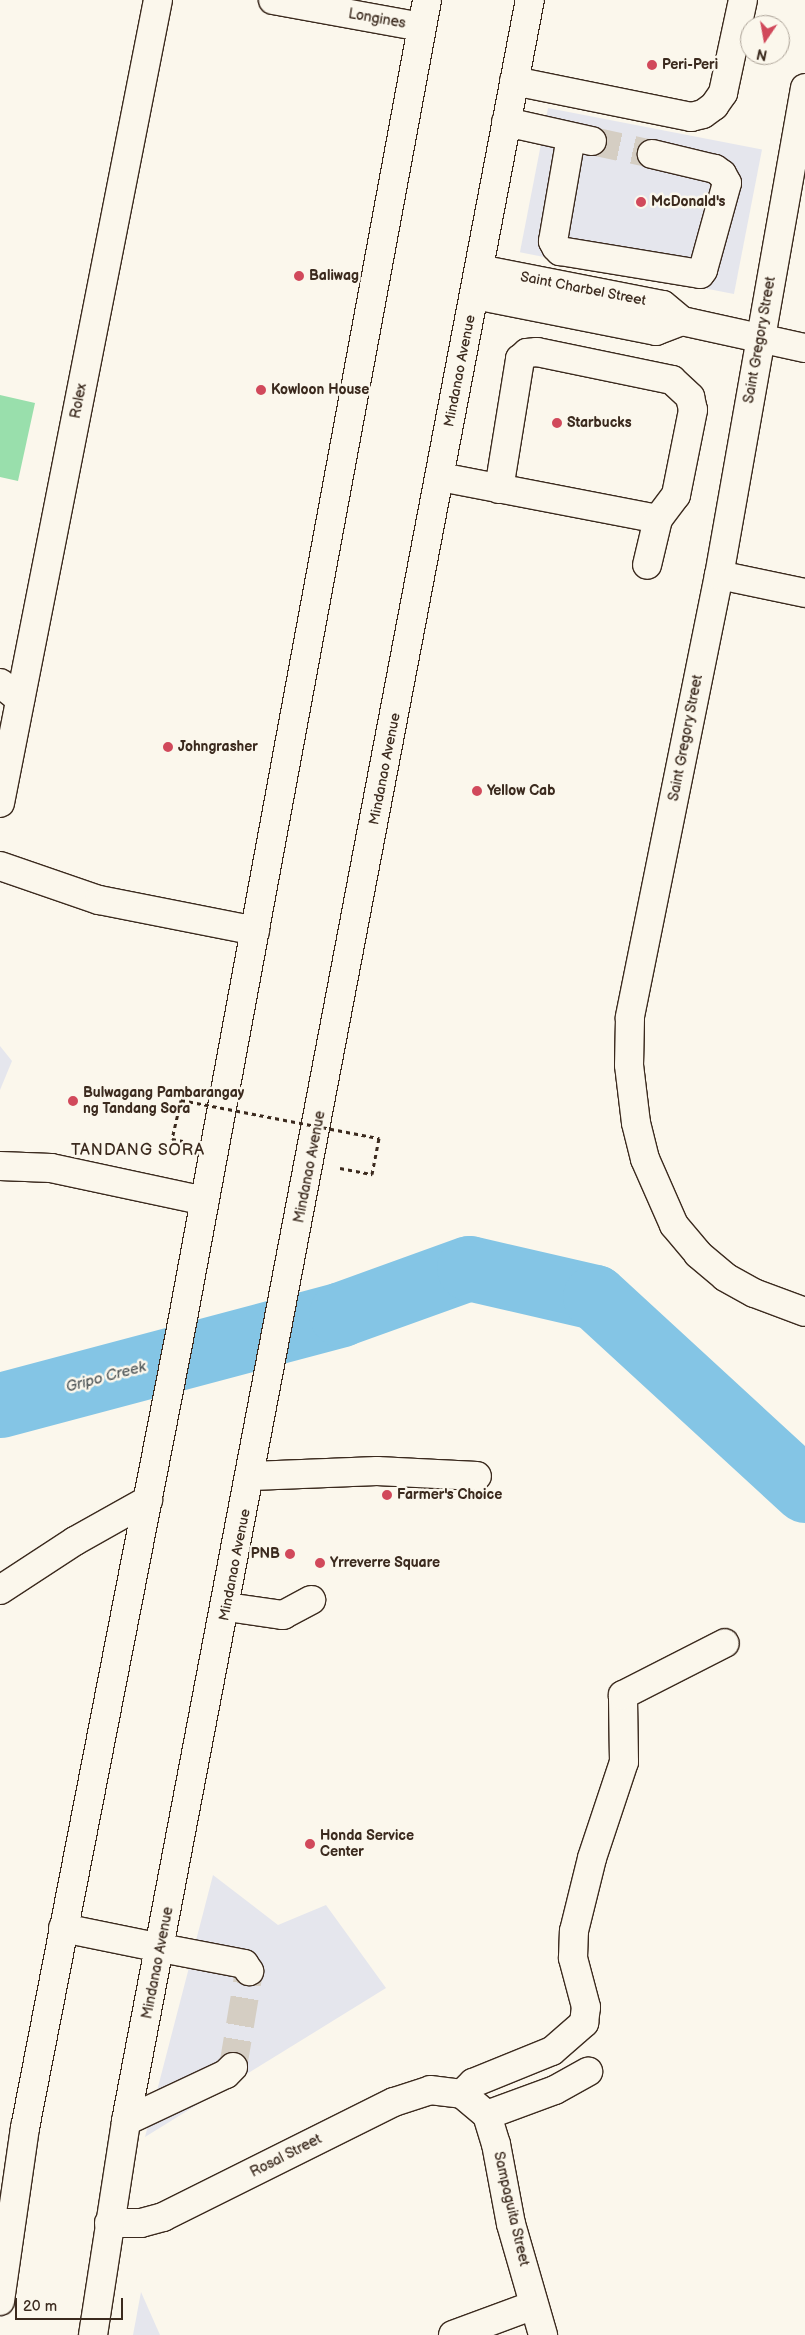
<!DOCTYPE html>
<html>
<head>
<meta charset="utf-8">
<style>
  body { margin:0 }
  #map { position:relative; width:805px; height:2335px; overflow:hidden; background:#fbf7ec; font-family:"Balsamiq Sans",sans-serif }
  div>[style] { position:absolute }
  .built>* { inset:0; background:#e5e6ed; transform-origin:0 0 }
  .green>* { inset:0; background:#99dfac }
  .river>* { height:65px; margin:-32.5px; padding:0 32.5px; transform-origin:32.5px; border-radius:32.5px; background:#84c5e5 }
  .minor-tunnel>* { height:28px; margin-top:-14px; transform-origin:0; background:repeating-linear-gradient(90deg,#d5cec3 0 28px,transparent 0 42px) }
  .path>* { height:3px; margin-top:-1.5px; transform-origin:0; background:repeating-linear-gradient(90deg,#3b2a1e 0 4px,transparent 0 8px) }
  .roads { filter:drop-shadow(1px 0 #3b2a1e) drop-shadow(-1px 0 #3b2a1e) drop-shadow(0 1px #3b2a1e) drop-shadow(0 -1px #3b2a1e) }
  .minor>* { height:28px; margin:-14px; padding:0 14px; transform-origin:14px; border-radius:14px; background:#fbf7ec }
  .major>* { height:28px; margin:-14px; padding:0 14px; transform-origin:14px; border-radius:14px; background:#fbf7ec }
  .path-bridge>* { height:3px; margin-top:-1.5px; transform-origin:0; background:repeating-linear-gradient(90deg,#3b2a1e 0 4px,transparent 0 8px) }
  .dots>* { width:14px; height:14px; translate:-50% -50%; box-sizing:border-box; border:2px solid #fbf7ec; border-radius:50% }
  span { translate:-50% -50%; white-space:nowrap; text-align:center; line-height:1.15; -webkit-text-stroke:5px #fbf7ec; paint-order:stroke }
  .street-label { font-size:14px; color:#3b2a1e }
  .poi-label { font-size:14px; color:#3b2a1e; font-weight:700 }
  .left { translate:0 -50%; text-align:left }
  .right { translate:-100% -50%; text-align:right }
  .water-label { font-size:15px; color:#51585a; font-style:italic }
  .quarter-label { font-size:16px; color:#3b2a1e; letter-spacing:1px }
  .north { position:absolute; left:740px; top:15px; width:50px; height:50px; box-sizing:border-box; background:#fbf7ec; border:1px solid #aea59a; border-radius:50%; rotate:192deg; font-size:14px; font-weight:700; line-height:20px; text-align:center; color:#3b2a1e }
  .north::after { content:''; display:block; margin:auto; width:18px; height:22px; background:#d1495b; clip-path:polygon(50% 0,100% 100%,50% 72%,0 100%) }
  .scale { position:absolute; left:15px; top:2298px; width:108px; height:22px; box-sizing:border-box; border:2px solid #3b2a1e; border-top:0; padding-left:6px; font-size:15px; line-height:18px; white-space:nowrap; color:#3b2a1e; -webkit-text-stroke:4px #fbf7ec; paint-order:stroke }
</style>
</head>
<body>
<div id="map">
  <div class="built">
    <i style="left:548px;top:108px;width:218px;height:147px;rotate:11deg"></i>
    <i style="clip-path:polygon(0 1046px,12px 1061px,0 1090px)"></i>
    <i style="clip-path:polygon(213px 1875px,278px 1925px,326px 1905px,386px 1988px,145px 2137px)"></i>
    <i style="clip-path:polygon(141px 2292px,160px 2335px,133px 2335px)"></i>
  </div>
  <div class="green">
    <i style="clip-path:polygon(0 395px,35px 403px,18px 481px,0 477px)"></i>
  </div>
  <div class="river">
    <i style="left:0;top:1405px;width:353px;rotate:-14.9deg"></i>
    <i style="left:341px;top:1314px;width:136px;rotate:-19.8deg"></i>
    <i style="left:469px;top:1268px;width:129px;rotate:13deg"></i>
    <i style="left:595px;top:1297px;width:285px;rotate:42.6deg"></i>
  </div>
  <div class="minor-tunnel">
    <i style="left:592px;top:141px;width:61px;rotate:12.2deg"></i>
    <i style="left:233px;top:2067px;width:97px;rotate:-80.5deg"></i>
  </div>
  <div class="path">
    <i style="left:181px;top:1100px;width:40px;rotate:103deg"></i>
    <i style="left:172px;top:1139px;width:11px;rotate:10deg"></i>
    <i style="left:340px;top:1168px;width:33px;rotate:11deg"></i>
    <i style="left:372px;top:1174px;width:37px;rotate:-79deg"></i>
  </div>
  <div class="roads">
    <div class="minor">
      <i style="left:273px;top:0;width:151px;rotate:10.3deg"></i>
      <i style="left:514px;top:81px;width:181px;rotate:11.5deg"></i>
      <i style="left:691px;top:117px;width:12px;rotate:-14deg"></i>
      <i style="left:703px;top:114px;width:14px;rotate:-36deg"></i>
      <i style="left:714px;top:106px;width:16px;rotate:-55deg"></i>
      <i style="left:723px;top:93px;width:95px;rotate:-77.9deg"></i>
      <i style="left:805px;top:88px;width:495px;rotate:100deg"></i>
      <i style="left:719px;top:575px;width:452px;rotate:101.4deg"></i>
      <i style="left:630px;top:1018px;width:47px;rotate:91.2deg"></i>
      <i style="left:629px;top:1065px;width:58px;rotate:83.1deg"></i>
      <i style="left:636px;top:1123px;width:37px;rotate:76deg"></i>
      <i style="left:645px;top:1159px;width:72px;rotate:66.3deg"></i>
      <i style="left:674px;top:1225px;width:38px;rotate:50deg"></i>
      <i style="left:698px;top:1254px;width:35px;rotate:40deg"></i>
      <i style="left:725px;top:1277px;width:33px;rotate:29deg"></i>
      <i style="left:754px;top:1293px;width:54px;rotate:20.4deg"></i>
      <i style="left:506px;top:122px;width:88px;rotate:12.5deg"></i>
      <i style="left:571px;top:137px;width:106px;rotate:99.8deg"></i>
      <i style="left:553px;top:241px;width:7px;rotate:63deg"></i>
      <i style="left:556px;top:247px;width:6px;rotate:45deg"></i>
      <i style="left:560px;top:251px;width:142px;rotate:9.3deg"></i>
      <i style="left:700px;top:274px;width:5px;rotate:-53deg"></i>
      <i style="left:703px;top:270px;width:90px;rotate:-74.6deg"></i>
      <i style="left:727px;top:183px;width:10px;rotate:-119deg"></i>
      <i style="left:722px;top:174px;width:9px;rotate:-144deg"></i>
      <i style="left:715px;top:169px;width:65px;rotate:-166.6deg"></i>
      <i style="left:479px;top:269px;width:187px;rotate:11.1deg"></i>
      <i style="left:663px;top:305px;width:25px;rotate:40deg"></i>
      <i style="left:682px;top:321px;width:126px;rotate:12.4deg"></i>
      <i style="left:475px;top:295px;width:185px;rotate:11.2deg"></i>
      <i style="left:656px;top:331px;width:28px;rotate:-21deg"></i>
      <i style="left:440px;top:477px;width:222px;rotate:10.9deg"></i>
      <i style="left:499px;top:489px;width:132px;rotate:-80.8deg"></i>
      <i style="left:520px;top:359px;width:9px;rotate:-41deg"></i>
      <i style="left:527px;top:353px;width:10px;rotate:-6deg"></i>
      <i style="left:537px;top:352px;width:138px;rotate:11.7deg"></i>
      <i style="left:672px;top:380px;width:25px;rotate:43deg"></i>
      <i style="left:690px;top:397px;width:13px;rotate:77deg"></i>
      <i style="left:693px;top:410px;width:87px;rotate:101.3deg"></i>
      <i style="left:676px;top:495px;width:30px;rotate:127deg"></i>
      <i style="left:658px;top:519px;width:47px;rotate:103.4deg"></i>
      <i style="left:719px;top:575px;width:88px;rotate:11.8deg"></i>
      <i style="left:0;top:683px;width:26px;rotate:39deg"></i>
      <i style="left:0;top:803px;width:818px;rotate:-78.87deg"></i>
      <i style="left:0;top:866px;width:105px;rotate:19deg"></i>
      <i style="left:99px;top:900px;width:159px;rotate:11.2deg"></i>
      <i style="left:0;top:1166px;width:51px;rotate:2.2deg"></i>
      <i style="left:51px;top:1168px;width:157px;rotate:12.1deg"></i>
      <i style="left:252px;top:1476px;width:125px;rotate:-2.3deg"></i>
      <i style="left:377px;top:1471px;width:100px;rotate:2.9deg"></i>
      <i style="left:0;top:1590px;width:90px;rotate:-33.2deg"></i>
      <i style="left:75px;top:1541px;width:84px;rotate:-29.3deg"></i>
      <i style="left:227px;top:1607px;width:57px;rotate:8.1deg"></i>
      <i style="left:283px;top:1615px;width:32px;rotate:-28deg"></i>
      <i style="left:161px;top:1948px;width:85px;rotate:10.9deg"></i>
      <i style="left:244px;top:1964px;width:9px;rotate:54deg"></i>
      <i style="left:462px;top:2094px;width:16px;rotate:-45deg"></i>
      <i style="left:473px;top:2083px;width:85px;rotate:-22.1deg"></i>
      <i style="left:552px;top:2051px;width:43px;rotate:-41.2deg"></i>
      <i style="left:584px;top:2023px;width:16px;rotate:-83deg"></i>
      <i style="left:586px;top:2007px;width:51px;rotate:-104.9deg"></i>
      <i style="left:573px;top:1958px;width:27px;rotate:-88deg"></i>
      <i style="left:574px;top:1931px;width:75px;rotate:-76.1deg"></i>
      <i style="left:592px;top:1858px;width:101px;rotate:-71.6deg"></i>
      <i style="left:624px;top:1762px;width:67px;rotate:-90.9deg"></i>
      <i style="left:623px;top:1695px;width:114px;rotate:-27deg"></i>
      <i style="left:462px;top:2094px;width:33px;rotate:40deg"></i>
      <i style="left:487px;top:2115px;width:30px;rotate:73deg"></i>
      <i style="left:496px;top:2144px;width:81px;rotate:79.4deg"></i>
      <i style="left:511px;top:2224px;width:116px;rotate:73.9deg"></i>
      <i style="left:487px;top:2115px;width:72px;rotate:-20.2deg"></i>
      <i style="left:555px;top:2090px;width:38px;rotate:-29deg"></i>
      <i style="left:126px;top:2121px;width:110px;rotate:-25.2deg"></i>
      <i style="left:226px;top:2074px;width:10px;rotate:-45deg"></i>
      <i style="left:109px;top:2223px;width:32px"></i>
      <i style="left:141px;top:2223px;width:23px;rotate:-15deg"></i>
      <i style="left:163px;top:2217px;width:258px;rotate:-26.5deg"></i>
      <i style="left:394px;top:2102px;width:38px;rotate:-18deg"></i>
      <i style="left:430px;top:2090px;width:32px;rotate:7deg"></i>
      <i style="left:453px;top:2335px;width:86px;rotate:-20.3deg"></i>
    </div>
    <div class="major">
      <i style="left:63px;top:1928px;width:100px;rotate:11.5deg"></i>
      <i style="left:0;top:2301px;width:175px;rotate:-81.8deg"></i>
      <i style="left:25px;top:2128px;width:825px;rotate:-78.96deg"></i>
      <i style="left:183px;top:1318px;width:1340px;rotate:-79.51deg"></i>
      <i style="left:93px;top:2335px;width:217px;rotate:-81.2deg"></i>
      <i style="left:126px;top:2121px;width:2159px;rotate:-79.22deg"></i>
    </div>
  </div>
  <div class="path-bridge">
    <i style="left:181px;top:1100px;width:202px;rotate:10.9deg"></i>
  </div>
  <div class="dots">
    <i style="left:652px;top:65px;background:#d1495b"></i>
    <i style="left:641px;top:202px;background:#d1495b"></i>
    <i style="left:299px;top:276px;background:#d1495b"></i>
    <i style="left:261px;top:390px;background:#d1495b"></i>
    <i style="left:557px;top:423px;background:#d1495b"></i>
    <i style="left:168px;top:747px;background:#d1495b"></i>
    <i style="left:477px;top:791px;background:#d1495b"></i>
    <i style="left:73px;top:1101px;background:#d1495b"></i>
    <i style="left:387px;top:1495px;background:#d1495b"></i>
    <i style="left:290px;top:1554px;background:#d1495b"></i>
    <i style="left:320px;top:1563px;background:#d1495b"></i>
    <i style="left:310px;top:1844px;background:#d1495b"></i>
  </div>
  <div class="street-label">
    <span style="left:377px;top:19px;rotate:10deg">Longines</span>
    <span style="left:583px;top:289px;rotate:11deg">Saint Charbel Street</span>
    <span style="left:760px;top:340px;rotate:-80deg">Saint Gregory Street</span>
    <span style="left:460px;top:371px;rotate:-79deg">Mindanao Avenue</span>
    <span style="left:79px;top:401px;rotate:-79deg">Rolex</span>
    <span style="left:686px;top:738px;rotate:-79deg">Saint Gregory Street</span>
    <span style="left:385px;top:769px;rotate:-79deg">Mindanao Avenue</span>
    <span style="left:310px;top:1167px;rotate:-79deg">Mindanao Avenue</span>
    <span style="left:235px;top:1565px;rotate:-79deg">Mindanao Avenue</span>
    <span style="left:158px;top:1963px;rotate:-79deg">Mindanao Avenue</span>
    <span style="left:286px;top:2156px;rotate:-27deg">Rosal Street</span>
    <span style="left:511px;top:2209px;rotate:77deg">Sampaguita Street</span>
  </div>
  <div class="poi-label">
    <span class="left" style="left:662px;top:65px">Peri-Peri</span>
    <span class="left" style="left:651px;top:202px">McDonald's</span>
    <span class="left" style="left:309px;top:276px">Baliwag</span>
    <span class="left" style="left:271px;top:390px">Kowloon House</span>
    <span class="left" style="left:567px;top:423px">Starbucks</span>
    <span class="left" style="left:178px;top:747px">Johngrasher</span>
    <span class="left" style="left:487px;top:791px">Yellow Cab</span>
    <span class="left" style="left:83px;top:1101px">Bulwagang Pambarangay<br>ng Tandang Sora</span>
    <span class="left" style="left:397px;top:1495px">Farmer's Choice</span>
    <span class="right" style="left:280px;top:1554px">PNB</span>
    <span class="left" style="left:330px;top:1563px">Yrreverre Square</span>
    <span class="left" style="left:320px;top:1844px">Honda Service<br>Center</span>
  </div>
  <div class="water-label">
    <span style="left:106px;top:1377px;rotate:-15deg">Gripo Creek</span>
  </div>
  <div class="quarter-label">
    <span style="left:138px;top:1151px">TANDANG SORA</span>
  </div>
  <div class="north">N</div>
  <div class="scale">20 m</div>
</div>
</body>
</html>
